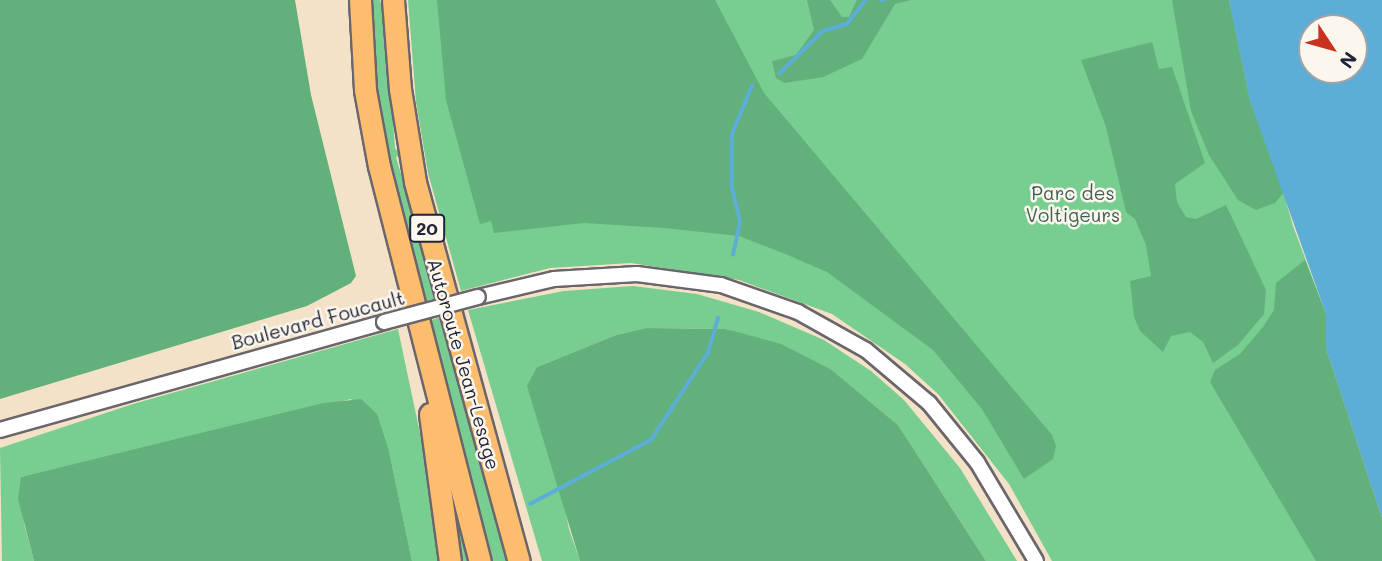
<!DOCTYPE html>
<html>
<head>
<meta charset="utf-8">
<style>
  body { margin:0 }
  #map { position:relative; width:1382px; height:561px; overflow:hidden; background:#f3e2c7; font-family:Mali,sans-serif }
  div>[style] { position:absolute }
  .green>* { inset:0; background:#78cd91; transform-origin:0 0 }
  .forest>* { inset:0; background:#62b07b }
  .water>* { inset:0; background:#5caed7 }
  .stream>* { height:3.5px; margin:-1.75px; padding:0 1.75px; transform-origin:1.75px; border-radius:1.75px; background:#5caed7 }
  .roads { filter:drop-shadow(2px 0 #6b656c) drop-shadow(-2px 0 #6b656c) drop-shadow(0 2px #6b656c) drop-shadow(0 -2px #6b656c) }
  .minor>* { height:14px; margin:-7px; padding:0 7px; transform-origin:7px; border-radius:7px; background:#fff }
  .highway>* { height:21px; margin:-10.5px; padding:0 10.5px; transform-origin:10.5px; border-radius:10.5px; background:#fcbd6f }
  .bridges { filter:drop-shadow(2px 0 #6b656c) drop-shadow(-2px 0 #6b656c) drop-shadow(0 2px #6b656c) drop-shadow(0 -2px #6b656c) }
  .minor-bridge>* { height:14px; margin:-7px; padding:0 7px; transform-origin:7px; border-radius:7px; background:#fff }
  span { translate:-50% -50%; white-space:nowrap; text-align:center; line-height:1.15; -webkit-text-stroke:5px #fbf7ec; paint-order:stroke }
  .shield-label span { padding:2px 5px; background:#fbf7ec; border:2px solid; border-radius:5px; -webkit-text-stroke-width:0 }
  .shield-label { font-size:18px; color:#22223b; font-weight:700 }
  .park-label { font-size:19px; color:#405e59 }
  .street-label { font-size:19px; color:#22223b }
  .north { position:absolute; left:1298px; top:14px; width:70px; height:70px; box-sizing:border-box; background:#fbf7ec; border:2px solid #a4a2a5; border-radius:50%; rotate:126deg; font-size:19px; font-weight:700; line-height:28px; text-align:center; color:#22223b }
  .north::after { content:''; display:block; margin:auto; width:24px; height:32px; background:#c8321e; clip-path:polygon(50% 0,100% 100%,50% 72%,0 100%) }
</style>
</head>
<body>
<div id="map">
  <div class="green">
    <i style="clip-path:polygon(370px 0,380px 0,385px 17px,395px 148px,400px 155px,396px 157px,437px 298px,421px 302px,379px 123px)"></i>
    <i style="clip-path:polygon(408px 0,1229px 0,1293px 226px,1326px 314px,1326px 348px,1382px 518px,1382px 561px,1052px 561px,1009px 484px,938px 394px,905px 364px,832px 314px,739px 280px,631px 263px,550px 268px,461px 291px,428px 173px,416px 102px)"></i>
    <i style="clip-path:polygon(633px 286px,697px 294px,759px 312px,824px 340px,871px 371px,904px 400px,960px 468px,1017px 561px,986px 561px,898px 425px,832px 370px,727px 329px,648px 328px,616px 335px,537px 367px,569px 529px,580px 561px,542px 561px,468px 310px,564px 291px)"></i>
    <i style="left:442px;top:317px;width:253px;height:17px;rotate:75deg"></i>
    <i style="clip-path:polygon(398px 329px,429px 476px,441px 561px,412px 561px,389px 451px,351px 399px,21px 477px,24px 524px,34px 561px,2px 561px,0 448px,133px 404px)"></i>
    <i style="clip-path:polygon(452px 523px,459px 524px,468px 561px,455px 561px)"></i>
  </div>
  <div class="forest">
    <i style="clip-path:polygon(0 0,295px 0,311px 95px,356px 276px,351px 283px,307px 306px,0 399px)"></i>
    <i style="clip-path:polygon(437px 0,715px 0,764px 93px,1052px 435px,1056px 446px,1053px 459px,1024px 479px,982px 409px,933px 350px,827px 272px,783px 253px,739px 236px,664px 228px,584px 223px,494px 233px,491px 221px,480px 224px,446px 100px)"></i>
    <i style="clip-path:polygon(807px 0,830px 0,842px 17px,849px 17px,857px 0,911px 0,895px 4px,862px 59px,823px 77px,785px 83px,776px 78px,772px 61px,796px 55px,814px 30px)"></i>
    <i style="clip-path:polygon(1172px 0,1229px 0,1250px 101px,1285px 191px,1275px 203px,1256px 210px,1238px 200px,1209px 155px,1191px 111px)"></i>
    <i style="clip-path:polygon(1152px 42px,1159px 69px,1172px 67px,1205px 163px,1175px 184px,1177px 202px,1186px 217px,1196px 219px,1226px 205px,1266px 290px,1264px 314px,1238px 345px,1213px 363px,1203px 342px,1190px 332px,1171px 336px,1163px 352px,1140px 331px,1134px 317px,1130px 281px,1151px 276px,1146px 245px,1135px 219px,1126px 212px,1106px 127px,1081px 60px)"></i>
    <i style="clip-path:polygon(1305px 260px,1326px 314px,1326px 348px,1382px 518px,1382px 561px,1316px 561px,1210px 382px,1215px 370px,1240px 354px,1263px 327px,1274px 310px,1276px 283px)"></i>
    <i style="clip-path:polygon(647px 328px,726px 329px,781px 344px,832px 370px,898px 425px,986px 561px,580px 561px,527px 386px,537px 367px,616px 335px)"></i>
    <i style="clip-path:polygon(361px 399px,377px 414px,389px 451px,412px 561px,34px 561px,18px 499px,21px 477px,324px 403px)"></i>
  </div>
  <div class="water">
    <i style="clip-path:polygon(evenodd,1229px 0,1382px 0,1382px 518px,1326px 348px,1326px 314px,1250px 101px,1229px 0,1312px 28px,1354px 28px,1354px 70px,1312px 70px,1312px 28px)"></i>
  </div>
  <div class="stream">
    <i style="left:881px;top:0;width:3px"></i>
    <i style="left:779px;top:74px;width:62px;rotate:-44.3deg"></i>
    <i style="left:823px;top:31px;width:25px;rotate:-16deg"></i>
    <i style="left:847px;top:24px;width:31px;rotate:-52deg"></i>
    <i style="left:733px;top:255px;width:34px;rotate:-78deg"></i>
    <i style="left:740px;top:222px;width:35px;rotate:-103deg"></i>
    <i style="left:732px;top:188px;width:54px;rotate:-90deg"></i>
    <i style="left:732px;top:134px;width:52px;rotate:-67.4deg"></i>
    <i style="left:530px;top:504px;width:137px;rotate:-27.9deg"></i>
    <i style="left:651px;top:440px;width:104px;rotate:-56.8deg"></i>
    <i style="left:708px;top:353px;width:36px;rotate:-74deg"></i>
  </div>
  <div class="roads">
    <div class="minor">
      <i style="left:478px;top:297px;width:78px;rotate:-13.3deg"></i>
      <i style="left:554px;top:279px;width:83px;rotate:-3.4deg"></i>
      <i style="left:637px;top:274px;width:85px;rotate:7.5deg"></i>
      <i style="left:721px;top:285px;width:82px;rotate:19.3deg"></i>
      <i style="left:798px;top:312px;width:78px;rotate:29.2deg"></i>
      <i style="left:866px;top:350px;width:82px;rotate:40.1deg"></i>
      <i style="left:929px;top:403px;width:76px;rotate:50.9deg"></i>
      <i style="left:977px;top:462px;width:115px;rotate:59.2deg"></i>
      <i style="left:0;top:430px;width:399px;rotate:-15.7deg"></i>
    </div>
    <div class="highway">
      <i style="left:360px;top:0;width:90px;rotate:86.8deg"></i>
      <i style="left:365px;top:90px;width:77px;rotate:79.6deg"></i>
      <i style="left:379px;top:166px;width:408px;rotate:75.7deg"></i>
      <i style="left:393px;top:0;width:89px;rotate:85.5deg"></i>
      <i style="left:400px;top:89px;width:94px;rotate:80.8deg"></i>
      <i style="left:415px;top:182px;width:393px;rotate:74.7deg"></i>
      <i style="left:430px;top:414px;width:148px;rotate:82.3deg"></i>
    </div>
  </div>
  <div class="bridges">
    <div class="minor-bridge">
      <i style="left:384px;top:322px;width:97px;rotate:-14.9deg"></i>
    </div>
  </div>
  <div class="shield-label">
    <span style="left:427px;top:228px">20</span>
  </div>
  <div class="park-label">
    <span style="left:1073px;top:204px">Parc des<br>Voltigeurs</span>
  </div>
  <div class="street-label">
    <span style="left:318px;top:320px;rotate:-15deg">Boulevard Foucault</span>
    <span style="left:464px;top:364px;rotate:74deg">Autoroute Jean-Lesage</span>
  </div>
  <div class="north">N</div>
</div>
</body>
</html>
